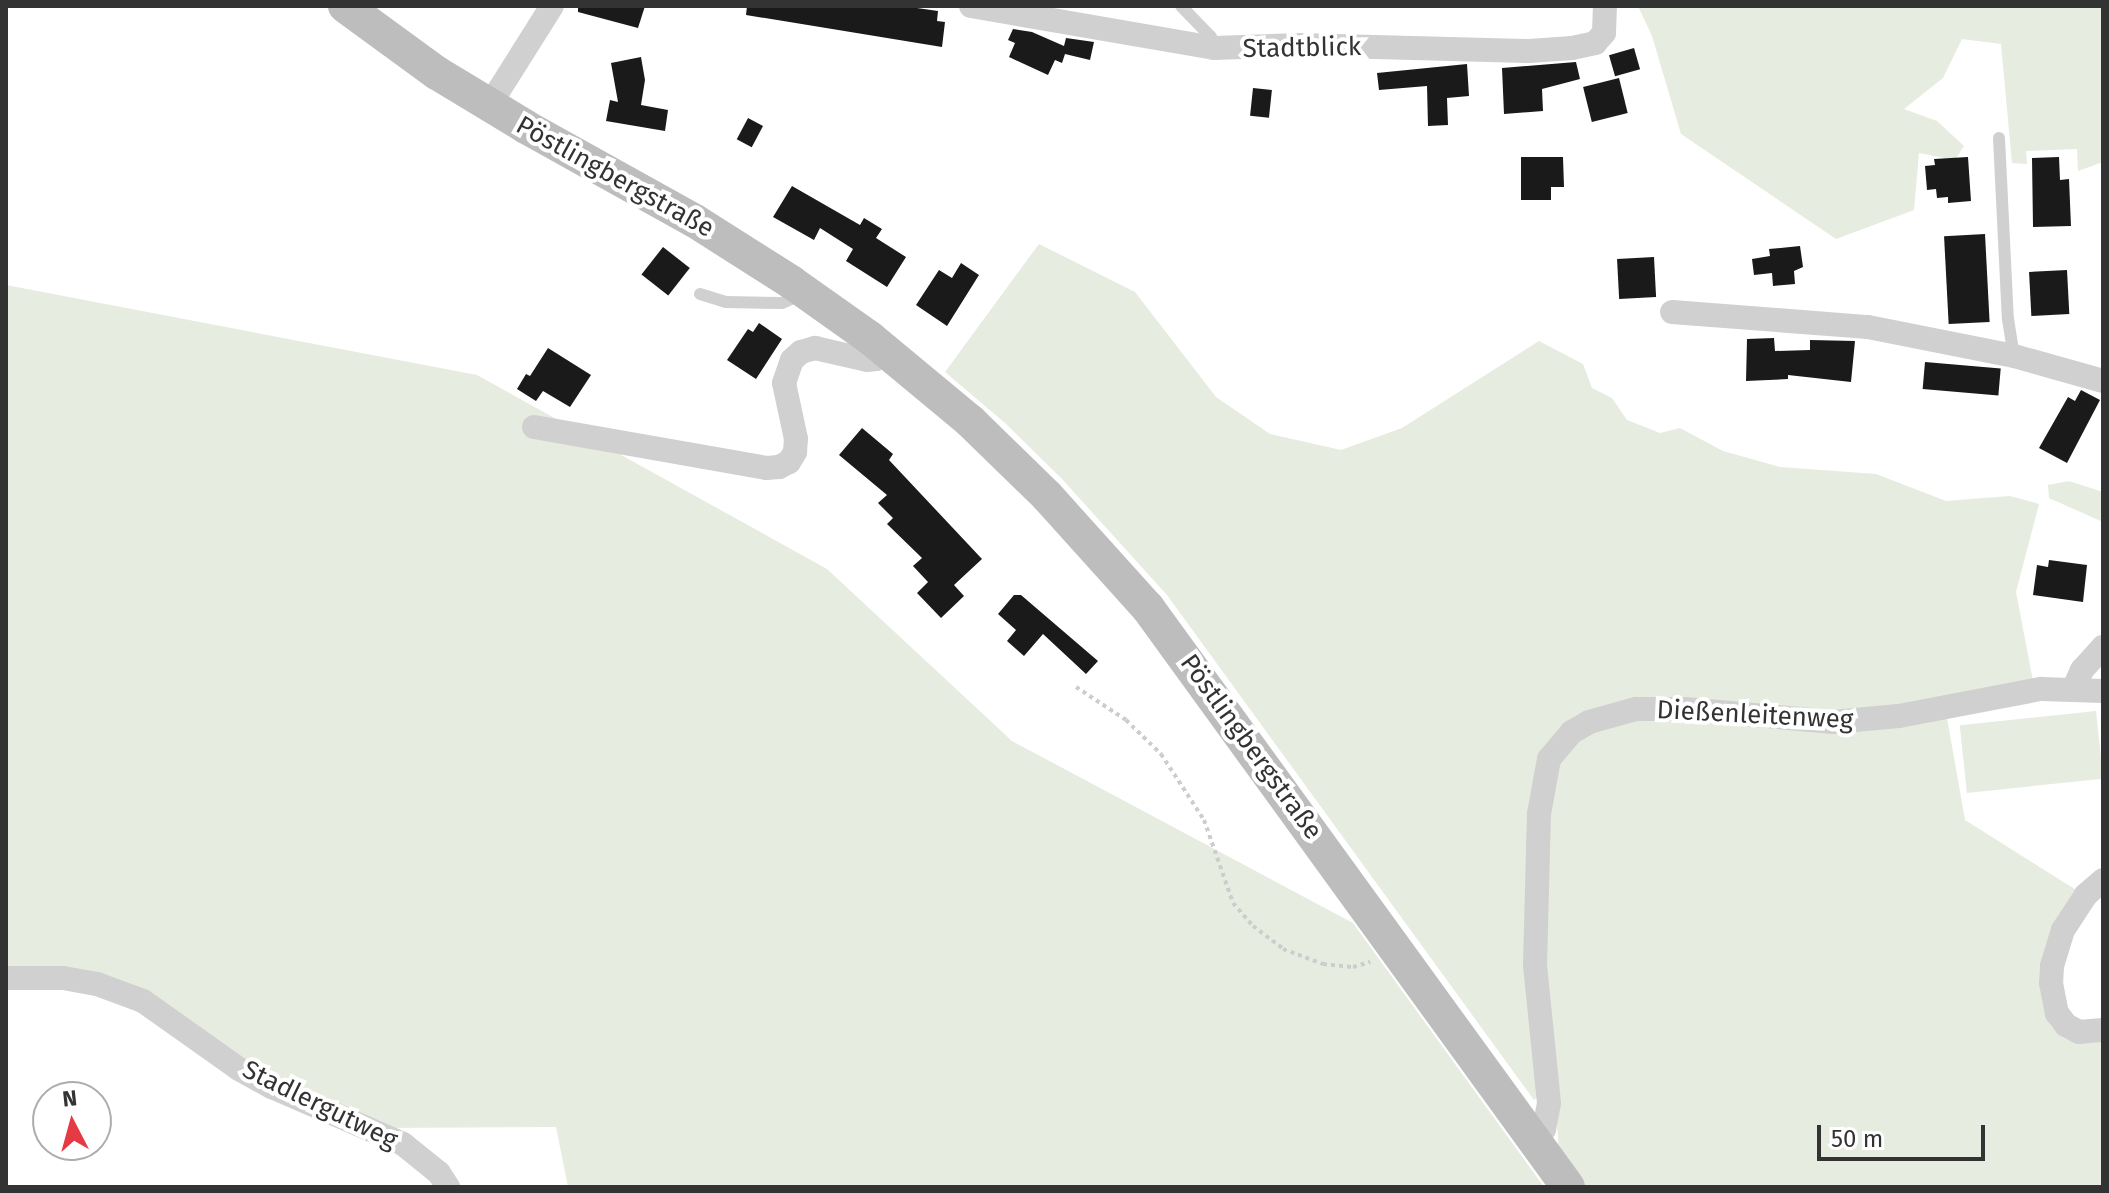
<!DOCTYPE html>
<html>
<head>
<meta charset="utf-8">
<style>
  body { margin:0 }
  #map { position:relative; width:2109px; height:1193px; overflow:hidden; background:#fff; font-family:"Fira Sans",sans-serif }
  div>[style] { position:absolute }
  .green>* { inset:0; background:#e6ecdf; transform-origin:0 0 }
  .building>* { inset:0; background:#1a1a1a; transform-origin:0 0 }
  .path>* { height:4px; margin-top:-2px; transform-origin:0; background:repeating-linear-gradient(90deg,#cdcdcd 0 4px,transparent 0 8px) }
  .lane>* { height:12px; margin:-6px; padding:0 6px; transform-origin:6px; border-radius:6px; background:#d0d0d0 }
  .street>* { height:24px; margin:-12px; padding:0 12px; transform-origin:12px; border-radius:12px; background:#d0d0d0 }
  .secondary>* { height:34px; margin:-17px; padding:0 17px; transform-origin:17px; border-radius:17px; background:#bdbdbd }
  span { translate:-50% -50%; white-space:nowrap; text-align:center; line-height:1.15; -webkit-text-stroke:8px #fff; paint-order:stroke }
  .street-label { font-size:26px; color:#333 }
  .frame { position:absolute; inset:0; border:8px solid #333; pointer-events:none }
  .north { position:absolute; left:32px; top:1081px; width:80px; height:80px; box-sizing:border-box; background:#fff; border:2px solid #adadad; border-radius:50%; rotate:354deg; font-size:22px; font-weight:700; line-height:32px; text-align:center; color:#333 }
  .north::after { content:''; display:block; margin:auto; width:28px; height:36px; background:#e63946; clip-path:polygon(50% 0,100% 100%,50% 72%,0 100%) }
  .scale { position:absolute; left:1817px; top:1125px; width:168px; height:36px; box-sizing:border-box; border:4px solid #333; border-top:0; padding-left:10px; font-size:24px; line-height:28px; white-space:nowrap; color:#333; -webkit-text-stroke:6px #fff; paint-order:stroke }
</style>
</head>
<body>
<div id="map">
  <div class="green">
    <i style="clip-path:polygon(1638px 6px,2103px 6px,2103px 162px,2078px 171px,2077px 149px,2026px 151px,2027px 164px,2012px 163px,2001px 44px,1962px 39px,1943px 78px,1904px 109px,1937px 121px,1964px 146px,1955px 160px,1919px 153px,1914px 210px,1836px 239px,1681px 134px,1652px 36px)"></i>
    <i style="clip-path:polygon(1039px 244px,1135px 292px,1216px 397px,1270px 434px,1341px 450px,1402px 428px,1539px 341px,1583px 364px,1592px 388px,1612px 398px,1627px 420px,1660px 433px,1680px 428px,1723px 451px,1780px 467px,1876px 474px,1946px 501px,2010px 496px,2039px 504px,2016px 592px,2033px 681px,1898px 707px,1833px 712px,1713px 701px,1552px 739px,1537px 1097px,1534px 1100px,1167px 595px,1062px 479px,1005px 423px,945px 372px)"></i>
    <i style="clip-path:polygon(6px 285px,477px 375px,827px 569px,1012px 741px,1353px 923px,1544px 1187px,568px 1187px,556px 1127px,378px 1128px,267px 1079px,141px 995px,6px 971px)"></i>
    <i style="clip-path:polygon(2069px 481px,2103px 492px,2103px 522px,2049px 498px,2048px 485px)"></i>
    <i style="left:2096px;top:711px;width:68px;height:137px;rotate:84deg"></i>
    <i style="clip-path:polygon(1638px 718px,1947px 718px,1965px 820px,2081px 893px,2051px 1011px,2103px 1031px,2103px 1187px,1584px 1187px,1559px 1150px,1544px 963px,1551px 782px,1566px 749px,1576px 738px)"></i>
  </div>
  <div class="building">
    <i style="clip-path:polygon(578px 6px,645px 6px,638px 28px,578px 12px)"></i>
    <i style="clip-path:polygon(747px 6px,903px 6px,938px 11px,937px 21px,945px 22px,942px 47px,746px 15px)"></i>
    <i style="clip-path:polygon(1013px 29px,1032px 32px,1064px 46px,1066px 38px,1094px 42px,1090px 60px,1065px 54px,1062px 63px,1055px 60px,1048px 75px,1009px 57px,1015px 43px,1008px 40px)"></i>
    <i style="left:1634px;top:48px;width:22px;height:26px;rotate:74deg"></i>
    <i style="clip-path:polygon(641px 57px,645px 80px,641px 105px,668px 110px,665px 131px,606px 121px,610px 100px,618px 102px,611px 63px)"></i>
    <i style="clip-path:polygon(1576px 62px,1580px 79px,1542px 89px,1543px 111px,1504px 114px,1502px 68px)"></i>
    <i style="clip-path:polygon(1467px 64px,1469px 96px,1447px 98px,1448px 125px,1428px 126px,1427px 86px,1379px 90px,1377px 73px)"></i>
    <i style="left:1619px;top:78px;width:36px;height:37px;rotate:76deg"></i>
    <i style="left:1253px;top:88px;width:19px;height:28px;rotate:6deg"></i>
    <i style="left:748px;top:118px;width:17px;height:24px;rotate:28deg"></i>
    <i style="clip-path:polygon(1521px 157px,1563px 157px,1564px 187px,1551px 187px,1551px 200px,1521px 200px)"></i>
    <i style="clip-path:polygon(1968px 157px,1971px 201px,1948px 203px,1948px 197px,1937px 198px,1936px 189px,1927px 190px,1925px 166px,1935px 165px,1934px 159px)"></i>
    <i style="clip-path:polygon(2059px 157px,2060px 180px,2069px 179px,2071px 226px,2033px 227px,2032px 158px)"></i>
    <i style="clip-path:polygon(792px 186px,860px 225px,864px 218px,882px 229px,876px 238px,906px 257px,887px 287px,846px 261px,853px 249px,820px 228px,814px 240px,773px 217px)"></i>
    <i style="left:1985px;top:234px;width:88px;height:41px;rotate:87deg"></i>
    <i style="clip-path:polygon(1800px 246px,1803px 267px,1794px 271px,1795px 284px,1773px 286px,1772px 273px,1754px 275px,1752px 259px,1770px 256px,1769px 249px)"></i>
    <i style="left:663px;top:247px;width:34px;height:35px;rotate:38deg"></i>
    <i style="left:1654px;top:257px;width:40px;height:37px;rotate:87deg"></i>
    <i style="clip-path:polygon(961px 263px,979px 275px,947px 326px,916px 305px,939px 270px,952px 278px)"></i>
    <i style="left:2067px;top:270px;width:44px;height:38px;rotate:87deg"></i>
    <i style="clip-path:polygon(759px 323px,782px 339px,756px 379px,727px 360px,748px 329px,753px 332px)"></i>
    <i style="clip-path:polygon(1774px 338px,1775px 351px,1810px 350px,1810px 340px,1855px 341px,1851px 382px,1788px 375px,1788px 379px,1746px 381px,1747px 339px)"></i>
    <i style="clip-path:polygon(548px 348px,591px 375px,570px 407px,543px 391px,536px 401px,517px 389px,526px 374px,530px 376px)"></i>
    <i style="left:1925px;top:362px;width:76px;height:27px;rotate:5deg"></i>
    <i style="clip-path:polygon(2081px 390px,2100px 400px,2067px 463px,2039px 448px,2068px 397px,2075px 401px)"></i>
    <i style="clip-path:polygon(862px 428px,893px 454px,889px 460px,982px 559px,954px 585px,964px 596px,941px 618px,917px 593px,928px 582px,913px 566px,922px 558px,887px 524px,893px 518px,878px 503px,887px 495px,839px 455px)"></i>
    <i style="clip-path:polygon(2049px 560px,2087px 565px,2083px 602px,2033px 595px,2037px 565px,2048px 567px)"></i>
    <i style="clip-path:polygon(1014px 595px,1021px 595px,1098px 661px,1086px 674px,1043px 634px,1024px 656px,1007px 641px,1016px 630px,998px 614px)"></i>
  </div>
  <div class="path">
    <i style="left:1076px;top:687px;width:60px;rotate:33.4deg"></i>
    <i style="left:1126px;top:720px;width:49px;rotate:44.2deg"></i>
    <i style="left:1161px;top:754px;width:79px;rotate:56.9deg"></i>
    <i style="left:1204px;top:820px;width:88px;rotate:70.7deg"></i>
    <i style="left:1233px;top:903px;width:30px;rotate:49deg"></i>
    <i style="left:1253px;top:926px;width:38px;rotate:37deg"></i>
    <i style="left:1283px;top:949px;width:43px;rotate:20.6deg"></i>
    <i style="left:1323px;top:964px;width:30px;rotate:6deg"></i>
    <i style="left:1353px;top:967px;width:18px;rotate:-16deg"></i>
  </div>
  <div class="lane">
    <i style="left:1181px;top:6px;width:43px;rotate:45.9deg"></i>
    <i style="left:1211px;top:37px;width:11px;rotate:75deg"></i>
    <i style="left:1999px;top:138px;width:181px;rotate:87.2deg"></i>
    <i style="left:2008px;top:319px;width:37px;rotate:81deg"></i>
    <i style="left:700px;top:294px;width:27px;rotate:17deg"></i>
    <i style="left:726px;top:302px;width:56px;rotate:1deg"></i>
    <i style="left:782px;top:303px;width:22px;rotate:-24deg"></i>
  </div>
  <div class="street">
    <i style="left:971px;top:6px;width:247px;rotate:9.8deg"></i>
    <i style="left:1214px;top:48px;width:85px;rotate:-2deg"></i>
    <i style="left:1299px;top:45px;width:230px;rotate:1.5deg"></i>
    <i style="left:1529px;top:51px;width:43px;rotate:-4deg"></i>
    <i style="left:1572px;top:48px;width:24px;rotate:-12deg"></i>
    <i style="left:1595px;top:43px;width:13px;rotate:-48deg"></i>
    <i style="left:1604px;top:33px;width:27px;rotate:-88deg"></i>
    <i style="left:489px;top:106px;width:118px;rotate:-57.8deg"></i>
    <i style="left:1672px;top:312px;width:197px;rotate:4.4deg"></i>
    <i style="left:1868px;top:327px;width:149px;rotate:11.2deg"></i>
    <i style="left:2014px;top:356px;width:92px;rotate:15.7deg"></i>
    <i style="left:534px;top:427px;width:236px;rotate:10deg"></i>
    <i style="left:766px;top:468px;width:13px;rotate:-4deg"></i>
    <i style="left:779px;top:467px;width:11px;rotate:-27deg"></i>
    <i style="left:789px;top:462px;width:12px;rotate:-59deg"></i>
    <i style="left:795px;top:452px;width:13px;rotate:-86deg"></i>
    <i style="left:796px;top:439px;width:57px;rotate:-102.1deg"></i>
    <i style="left:784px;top:383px;width:24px;rotate:-71deg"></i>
    <i style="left:792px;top:360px;width:12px;rotate:-42deg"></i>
    <i style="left:801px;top:352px;width:15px;rotate:-16deg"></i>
    <i style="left:815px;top:348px;width:53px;rotate:13deg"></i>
    <i style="left:867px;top:360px;width:9px;rotate:-6deg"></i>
    <i style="left:876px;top:359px;width:13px;rotate:-45deg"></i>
    <i style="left:2074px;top:688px;width:20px;rotate:-66deg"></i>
    <i style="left:2082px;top:670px;width:31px;rotate:-48deg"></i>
    <i style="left:2103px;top:880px;width:23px;rotate:139deg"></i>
    <i style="left:2086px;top:895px;width:42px;rotate:123.3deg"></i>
    <i style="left:2063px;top:930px;width:38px;rotate:107deg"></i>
    <i style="left:2052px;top:966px;width:17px;rotate:93deg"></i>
    <i style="left:2051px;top:983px;width:31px;rotate:79deg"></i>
    <i style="left:2057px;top:1013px;width:15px;rotate:53deg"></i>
    <i style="left:2066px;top:1025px;width:15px;rotate:28deg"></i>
    <i style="left:2079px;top:1032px;width:24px;rotate:-5deg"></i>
    <i style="left:6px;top:978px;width:57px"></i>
    <i style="left:63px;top:978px;width:35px;rotate:10deg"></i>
    <i style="left:97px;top:984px;width:49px;rotate:20.3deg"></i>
    <i style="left:143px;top:1001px;width:118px;rotate:35.3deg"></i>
    <i style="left:239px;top:1069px;width:38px;rotate:29deg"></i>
    <i style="left:272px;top:1087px;width:143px;rotate:23.5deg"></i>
    <i style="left:403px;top:1144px;width:46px;rotate:38.9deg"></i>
    <i style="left:439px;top:1173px;width:17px;rotate:57deg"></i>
    <i style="left:1533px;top:1137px;width:14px;rotate:-36deg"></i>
    <i style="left:1544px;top:1129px;width:26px;rotate:-79deg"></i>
    <i style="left:1549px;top:1103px;width:139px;rotate:-95.8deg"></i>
    <i style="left:1535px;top:965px;width:151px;rotate:-88.5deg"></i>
    <i style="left:1539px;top:814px;width:56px;rotate:-79.7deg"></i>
    <i style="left:1549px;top:759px;width:35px;rotate:-50deg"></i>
    <i style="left:1572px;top:732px;width:20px;rotate:-30deg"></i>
    <i style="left:1589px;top:722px;width:49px;rotate:-15.5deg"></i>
    <i style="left:1636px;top:709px;width:49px"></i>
    <i style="left:1685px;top:709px;width:149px;rotate:5deg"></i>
    <i style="left:1833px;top:722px;width:66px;rotate:-5.2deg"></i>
    <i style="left:1899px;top:716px;width:145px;rotate:-10.8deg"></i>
    <i style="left:2041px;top:689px;width:62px;rotate:1.8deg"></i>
  </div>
  <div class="secondary">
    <i style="left:345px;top:6px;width:114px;rotate:36.1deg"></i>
    <i style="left:437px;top:73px;width:104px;rotate:31.2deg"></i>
    <i style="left:526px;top:127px;width:193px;rotate:29.1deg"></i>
    <i style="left:695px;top:221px;width:114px;rotate:32.4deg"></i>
    <i style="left:791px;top:282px;width:97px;rotate:35.3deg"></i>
    <i style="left:870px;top:338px;width:130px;rotate:39.7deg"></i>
    <i style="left:970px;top:421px;width:107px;rotate:44.2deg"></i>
    <i style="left:1047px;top:496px;width:151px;rotate:48deg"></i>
    <i style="left:1148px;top:608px;width:715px;rotate:54.04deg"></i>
  </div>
  <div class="street-label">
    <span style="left:1302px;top:48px;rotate:-1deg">Stadtblick</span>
    <span style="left:615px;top:177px;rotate:29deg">Pöstlingbergstraße</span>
    <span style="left:1755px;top:715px;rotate:3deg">Dießenleitenweg</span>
    <span style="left:1251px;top:747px;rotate:54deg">Pöstlingbergstraße</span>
    <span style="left:320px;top:1105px;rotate:26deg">Stadlergutweg</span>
  </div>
  <div class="frame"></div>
  <div class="north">N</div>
  <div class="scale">50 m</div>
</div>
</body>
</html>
